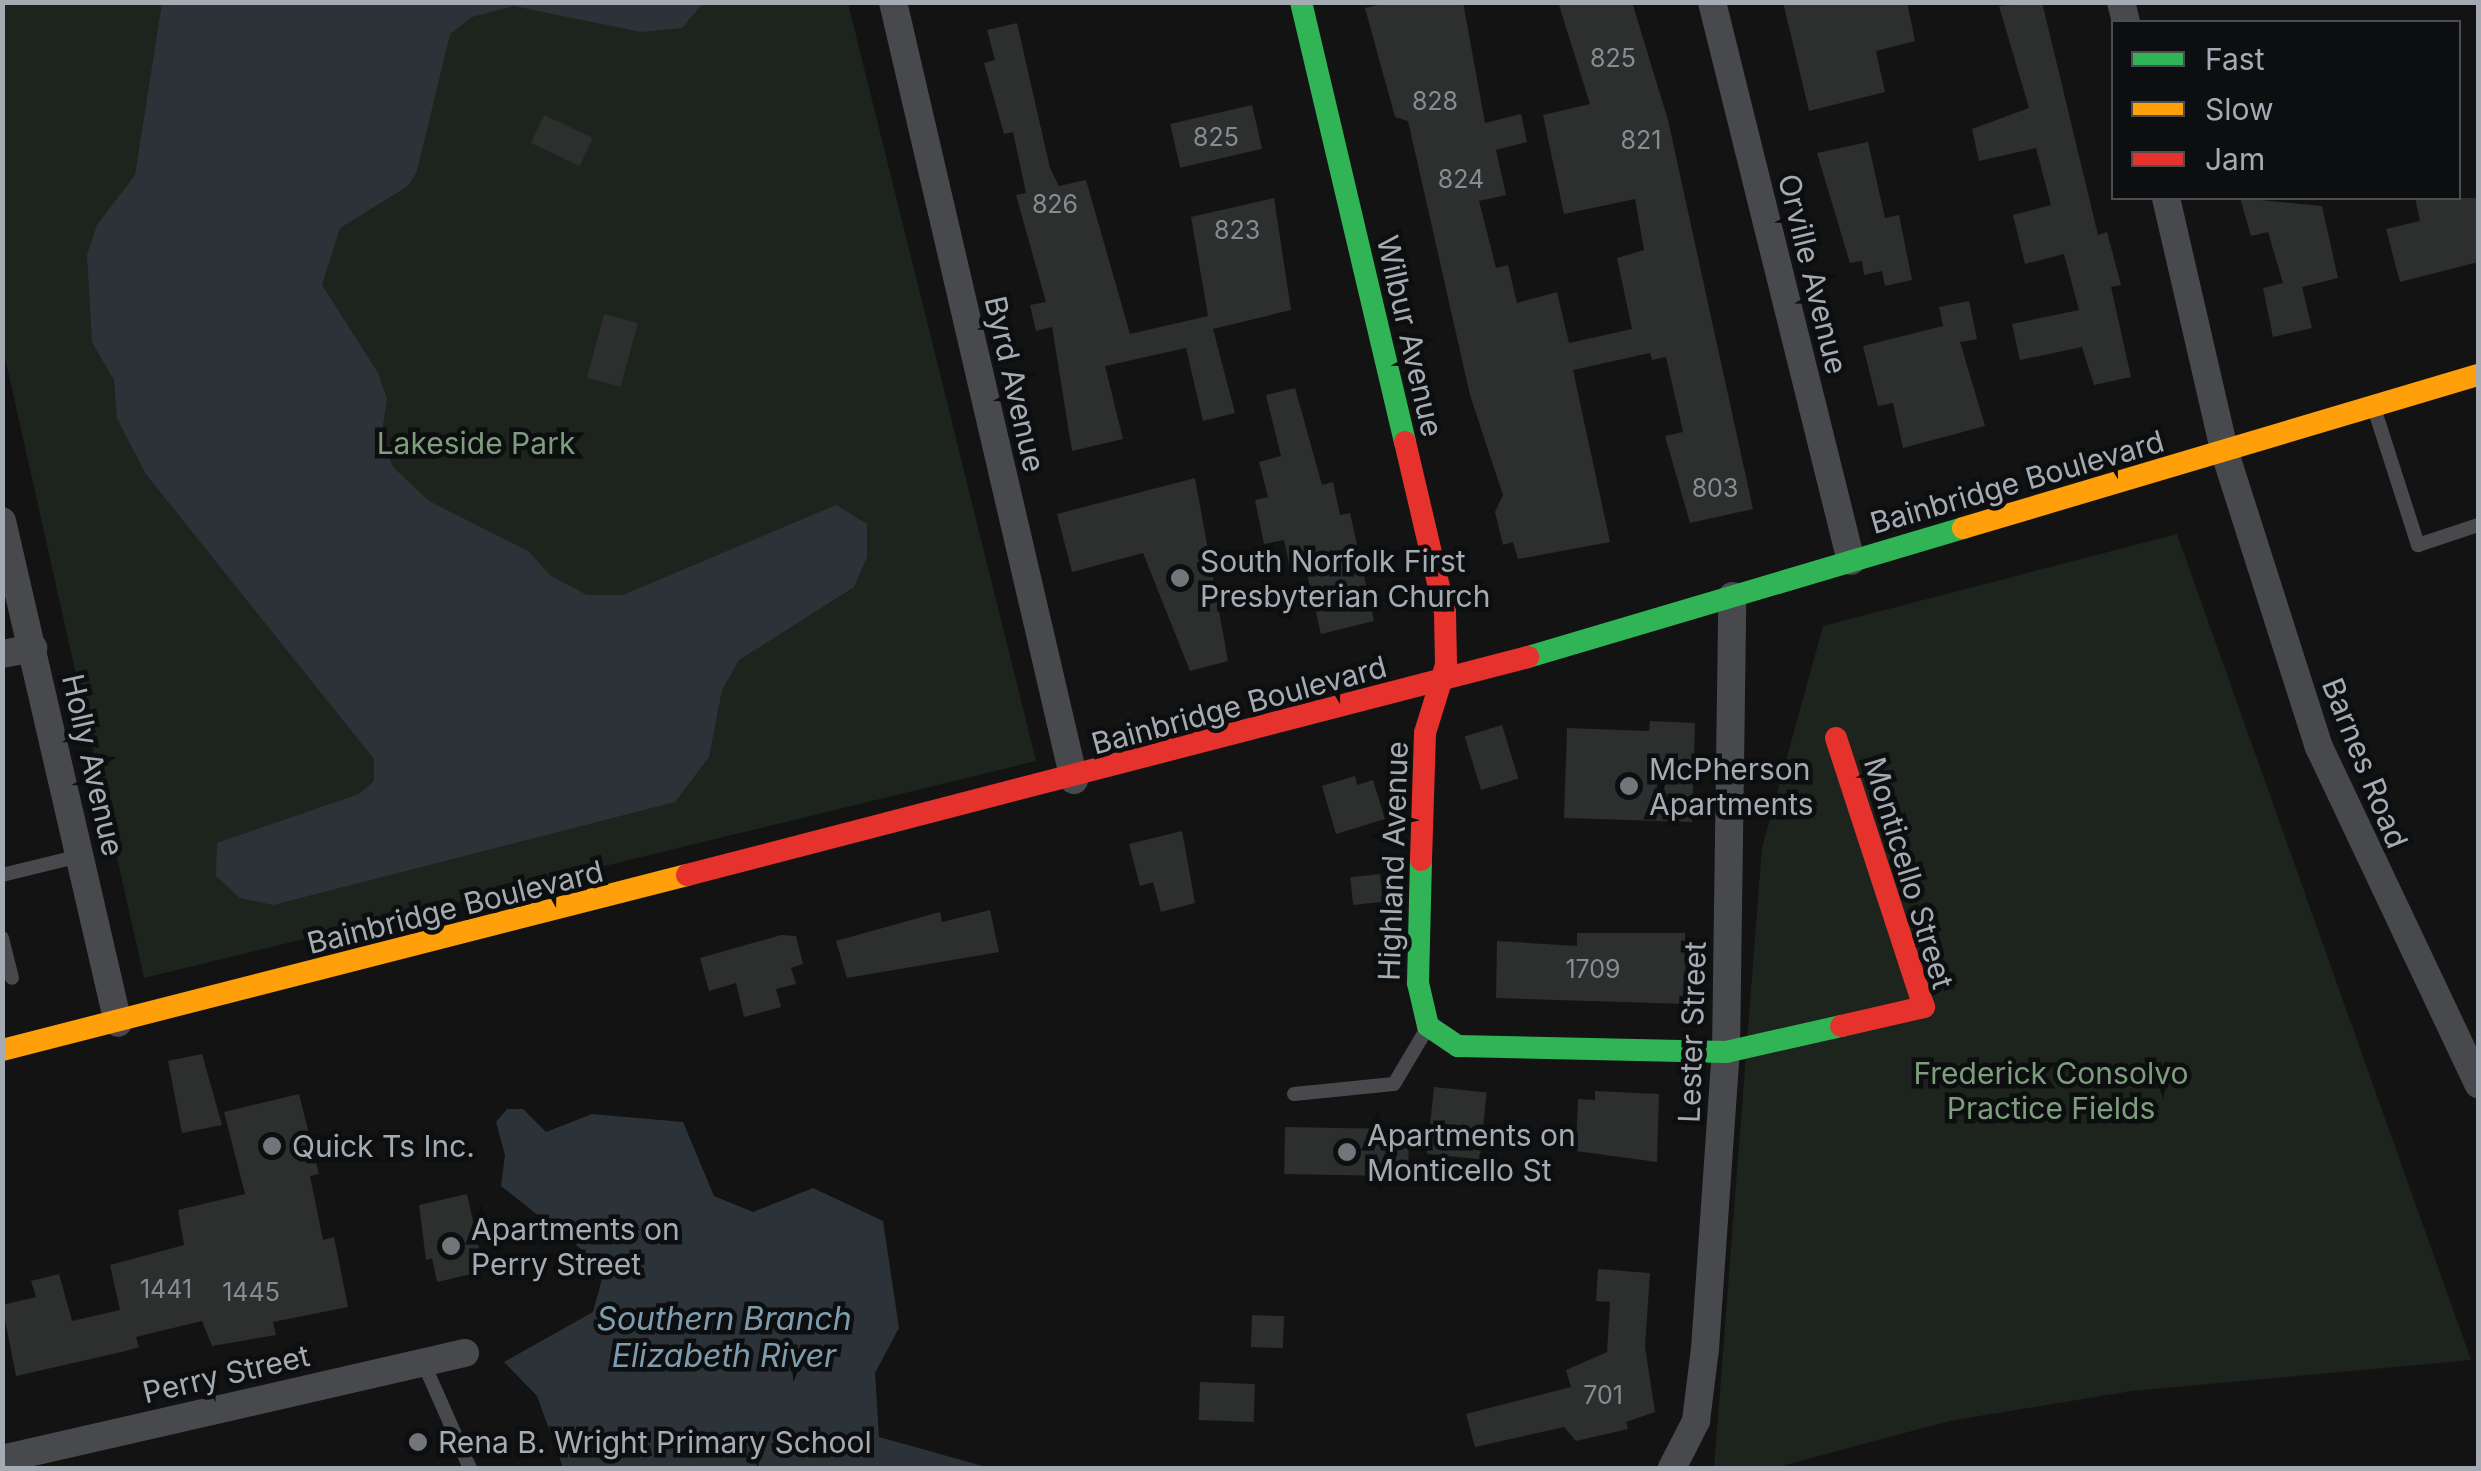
<!DOCTYPE html>
<html>
<head>
<meta charset="utf-8">
<style>
  body { margin:0 }
  #map { position:relative; width:2481px; height:1471px; overflow:hidden; background:#131313; font-family:Inter,sans-serif }
  div>[style] { position:absolute }
  .green>* { inset:0; background:#1d231d }
  .water>* { inset:0; background:#2b3338 }
  .building>* { inset:0; background:#2d2e2e; transform-origin:0 0 }
  .lane>* { height:14px; margin:-7px; padding:0 7px; transform-origin:7px; border-radius:7px; background:#48494c }
  .street>* { height:28px; margin:-14px; padding:0 14px; transform-origin:14px; border-radius:14px; background:#48494c }
  .fast>* { height:22px; margin:-11px; padding:0 11px; transform-origin:11px; border-radius:11px; background:#30b455 }
  .slow>* { height:22px; margin:-11px; padding:0 11px; transform-origin:11px; border-radius:11px; background:#ff9f0a }
  .jam>* { height:22px; margin:-11px; padding:0 11px; transform-origin:11px; border-radius:11px; background:#e5322d }
  .dots>* { width:28px; height:28px; translate:-50% -50%; box-sizing:border-box; border:5px solid #0d0e0f; border-radius:50% }
  span { translate:-50% -50%; white-space:nowrap; text-align:center; line-height:1.15; -webkit-text-stroke:9px #0d0e0f; paint-order:stroke }
  .number-label { font-size:25px; color:#878c92 }
  .number-label span { -webkit-text-stroke-width:0 }
  .street-label { font-size:30px; color:#a5abb3 }
  .park-label { font-size:30px; color:#7e9d7d }
  .poi-label { font-size:30px; color:#a5abb3 }
  .left { translate:0 -50%; text-align:left }
  .water-label { font-size:32px; color:#7e9cad; font-style:italic }
  .frame { position:absolute; inset:0; border:5px solid #a5abb3; pointer-events:none }
  .legend { position:absolute; left:2111px; top:20px; width:350px; height:180px; box-sizing:border-box; background:#0d0e0f; border:2px solid #4a4d51; margin:0; padding:12px 18px; list-style:none; font-size:30px; color:#a5abb3 }
  .legend li { display:flex; align-items:center; gap:20px; height:50px }
  .legend b { width:50px; border:2px solid #4a4d51 }
</style>
</head>
<body>
<div id="map">
  <div class="green">
    <i style="clip-path:polygon(2px 3px,848px 3px,1036px 761px,144px 978px,3px 349px)"></i>
    <i style="clip-path:polygon(2177px 534px,2471px 1360px,2132px 1391px,1949px 1421px,1774px 1468px,1714px 1468px,1762px 848px,1823px 626px)"></i>
  </div>
  <div class="water">
    <i style="clip-path:polygon(162px 3px,703px 3px,682px 28px,641px 32px,514px 6px,472px 17px,450px 34px,417px 171px,408px 186px,340px 228px,322px 285px,378px 373px,387px 399px,381px 438px,393px 467px,429px 501px,528px 551px,551px 576px,587px 595px,623px 595px,836px 505px,867px 524px,867px 557px,854px 587px,739px 660px,722px 690px,709px 757px,675px 802px,273px 905px,240px 898px,216px 876px,217px 843px,359px 794px,374px 781px,374px 759px,145px 473px,117px 418px,114px 380px,92px 342px,87px 255px,97px 225px,135px 175px)"></i>
    <i style="clip-path:polygon(507px 1109px,523px 1109px,546px 1132px,592px 1114px,683px 1122px,714px 1196px,753px 1212px,813px 1188px,883px 1221px,899px 1328px,875px 1373px,879px 1437px,990px 1468px,563px 1468px,537px 1396px,504px 1362px,593px 1312px,605px 1268px,501px 1186px,505px 1155px,496px 1122px)"></i>
  </div>
  <div class="building">
    <i style="clip-path:polygon(1391px 2px,1463px 2px,1485px 123px,1521px 114px,1527px 142px,1496px 150px,1506px 195px,1479px 201px,1496px 268px,1508px 265px,1517px 303px,1557px 292px,1569px 343px,1632px 329px,1617px 258px,1644px 250px,1635px 199px,1564px 214px,1543px 115px,1590px 104px,1558px 2px,1632px 2px,1668px 120px,1753px 509px,1690px 523px,1665px 436px,1683px 432px,1666px 357px,1652px 360px,1650px 353px,1573px 370px,1610px 542px,1518px 559px,1513px 542px,1503px 545px,1495px 512px,1503px 495px,1470px 395px,1408px 121px,1395px 117px,1365px 8px)"></i>
    <i style="clip-path:polygon(1783px 2px,1907px 2px,1915px 41px,1876px 51px,1885px 92px,1809px 111px)"></i>
    <i style="clip-path:polygon(2042px 2px,2098px 235px,2107px 232px,2121px 285px,2111px 287px,2131px 377px,2094px 385px,2082px 347px,2020px 360px,2012px 324px,2079px 310px,2064px 254px,2025px 264px,2013px 215px,2051px 205px,2036px 148px,1979px 161px,1972px 129px,2029px 108px,1999px 6px)"></i>
    <i style="clip-path:polygon(1017px 23px,1050px 168px,1059px 186px,1086px 180px,1130px 334px,1208px 316px,1191px 217px,1274px 198px,1291px 310px,1213px 329px,1235px 413px,1203px 421px,1186px 348px,1105px 366px,1123px 439px,1072px 451px,1052px 327px,1036px 331px,1030px 305px,1046px 302px,1016px 195px,1026px 193px,1013px 132px,1004px 134px,984px 63px,995px 60px,987px 30px)"></i>
    <i style="left:1252px;top:105px;width:45px;height:84px;rotate:77deg"></i>
    <i style="left:544px;top:115px;width:54px;height:31px;rotate:25deg"></i>
    <i style="clip-path:polygon(1868px 142px,1885px 218px,1899px 215px,1912px 280px,1885px 286px,1882px 271px,1864px 275px,1862px 261px,1850px 263px,1817px 153px)"></i>
    <i style="clip-path:polygon(2240px 198px,2322px 206px,2338px 278px,2302px 287px,2312px 328px,2273px 337px,2263px 288px,2283px 283px,2268px 232px,2251px 236px)"></i>
    <i style="clip-path:polygon(2415px 198px,2478px 198px,2478px 262px,2400px 282px,2386px 229px,2420px 221px)"></i>
    <i style="clip-path:polygon(1969px 301px,1977px 339px,1960px 342px,1985px 426px,1903px 448px,1893px 403px,1878px 406px,1863px 346px,1943px 326px,1939px 307px)"></i>
    <i style="left:604px;top:314px;width:35px;height:66px;rotate:15deg"></i>
    <i style="clip-path:polygon(1295px 388px,1322px 485px,1333px 482px,1340px 515px,1350px 513px,1374px 621px,1321px 634px,1305px 565px,1290px 569px,1284px 540px,1264px 544px,1255px 500px,1268px 497px,1259px 462px,1281px 456px,1266px 395px)"></i>
    <i style="clip-path:polygon(1195px 478px,1228px 661px,1190px 671px,1143px 553px,1072px 572px,1057px 514px)"></i>
    <i style="clip-path:polygon(1650px 721px,1695px 723px,1692px 822px,1564px 818px,1567px 728px,1649px 731px)"></i>
    <i style="left:1502px;top:725px;width:56px;height:39px;rotate:73deg"></i>
    <i style="clip-path:polygon(1355px 776px,1357px 785px,1373px 780px,1385px 819px,1336px 834px,1322px 786px)"></i>
    <i style="clip-path:polygon(1182px 831px,1195px 903px,1161px 912px,1153px 882px,1140px 886px,1129px 844px)"></i>
    <i style="left:1380px;top:874px;width:28px;height:30px;rotate:84deg"></i>
    <i style="clip-path:polygon(990px 910px,999px 952px,847px 978px,836px 941px,940px 912px,942px 922px)"></i>
    <i style="clip-path:polygon(1577px 933px,1685px 933px,1686px 1004px,1496px 998px,1497px 941px,1577px 946px)"></i>
    <i style="clip-path:polygon(781px 935px,796px 936px,803px 964px,791px 968px,796px 984px,776px 989px,781px 1007px,744px 1017px,736px 983px,709px 991px,700px 958px)"></i>
    <i style="clip-path:polygon(202px 1054px,222px 1125px,182px 1133px,168px 1061px)"></i>
    <i style="left:1434px;top:1087px;width:53px;height:67px;rotate:6deg"></i>
    <i style="clip-path:polygon(1595px 1091px,1659px 1094px,1657px 1162px,1576px 1151px,1578px 1099px,1595px 1100px)"></i>
    <i style="clip-path:polygon(299px 1094px,319px 1174px,310px 1176px,323px 1240px,334px 1237px,348px 1307px,273px 1322px,276px 1335px,212px 1346px,202px 1321px,136px 1337px,139px 1347px,126px 1351px,16px 1376px,2px 1305px,36px 1297px,31px 1281px,59px 1274px,72px 1321px,120px 1310px,110px 1265px,184px 1245px,178px 1210px,245px 1194px,224px 1112px)"></i>
    <i style="left:1285px;top:1127px;width:124px;height:47px;rotate:1deg"></i>
    <i style="clip-path:polygon(467px 1194px,484px 1271px,437px 1282px,432px 1258px,426px 1260px,419px 1205px)"></i>
    <i style="clip-path:polygon(1598px 1269px,1650px 1273px,1645px 1347px,1655px 1412px,1626px 1422px,1628px 1429px,1576px 1441px,1564px 1427px,1475px 1447px,1466px 1414px,1571px 1387px,1566px 1370px,1607px 1352px,1610px 1302px,1596px 1301px)"></i>
    <i style="left:1252px;top:1315px;width:32px;height:32px;rotate:2deg"></i>
    <i style="left:1200px;top:1382px;width:55px;height:38px;rotate:2deg"></i>
  </div>
  <div class="lane">
    <i style="left:2375px;top:411px;width:141px;rotate:72.2deg"></i>
    <i style="left:2418px;top:545px;width:63px;rotate:-18.4deg"></i>
    <i style="left:2px;top:875px;width:80px;rotate:-13.7deg"></i>
    <i style="left:2px;top:938px;width:41px;rotate:76deg"></i>
    <i style="left:1294px;top:1094px;width:100px;rotate:-5.7deg"></i>
    <i style="left:1394px;top:1084px;width:63px;rotate:-59.3deg"></i>
    <i style="left:423px;top:1362px;width:116px;rotate:66.1deg"></i>
  </div>
  <div class="street">
    <i style="left:893px;top:2px;width:799px;rotate:76.9deg"></i>
    <i style="left:1712px;top:2px;width:576px;rotate:76.04deg"></i>
    <i style="left:2121px;top:2px;width:21px;rotate:76deg"></i>
    <i style="left:2166px;top:198px;width:262px;rotate:77deg"></i>
    <i style="left:2225px;top:453px;width:309px;rotate:72.3deg"></i>
    <i style="left:2319px;top:747px;width:373px;rotate:64.7deg"></i>
    <i style="left:2px;top:521px;width:515px;rotate:76.99deg"></i>
    <i style="left:2px;top:654px;width:32px;rotate:-11deg"></i>
    <i style="left:2px;top:1459px;width:475px;rotate:-12.9deg"></i>
    <i style="left:1672px;top:1468px;width:53px;rotate:-62.9deg"></i>
    <i style="left:1696px;top:1421px;width:73px;rotate:-82.9deg"></i>
    <i style="left:1705px;top:1349px;width:298px;rotate:-86deg"></i>
    <i style="left:1726px;top:1052px;width:456px;rotate:-89.2deg"></i>
  </div>
  <div class="fast">
    <i style="left:1301px;top:2px;width:452px;rotate:76.7deg"></i>
    <i style="left:1528px;top:657px;width:454px;rotate:-16.5deg"></i>
    <i style="left:1421px;top:860px;width:123px;rotate:91.4deg"></i>
    <i style="left:1418px;top:983px;width:44px;rotate:76.9deg"></i>
    <i style="left:1428px;top:1026px;width:36px;rotate:34deg"></i>
    <i style="left:1458px;top:1046px;width:268px;rotate:1.3deg"></i>
    <i style="left:1726px;top:1052px;width:118px;rotate:-12.7deg"></i>
  </div>
  <div class="slow">
    <i style="left:1963px;top:528px;width:537px;rotate:-16.55deg"></i>
    <i style="left:2px;top:1050px;width:707px;rotate:-14.33deg"></i>
  </div>
  <div class="jam">
    <i style="left:1405px;top:442px;width:175px;rotate:76.8deg"></i>
    <i style="left:1445px;top:612px;width:53px;rotate:88.9deg"></i>
    <i style="left:1446px;top:665px;width:71px;rotate:107.2deg"></i>
    <i style="left:1425px;top:733px;width:127px;rotate:91.8deg"></i>
    <i style="left:1836px;top:738px;width:283px;rotate:71.9deg"></i>
    <i style="left:1924px;top:1007px;width:85px;rotate:167.1deg"></i>
    <i style="left:687px;top:875px;width:869px;rotate:-14.53deg"></i>
  </div>
  <div class="dots">
    <i style="left:1180px;top:578px;background:#72767b"></i>
    <i style="left:1629px;top:786px;background:#72767b"></i>
    <i style="left:272px;top:1146px;background:#72767b"></i>
    <i style="left:1347px;top:1152px;background:#72767b"></i>
    <i style="left:451px;top:1246px;background:#72767b"></i>
    <i style="left:418px;top:1442px;background:#72767b"></i>
  </div>
  <div class="number-label">
    <span style="left:1613px;top:58px">825</span>
    <span style="left:1435px;top:101px">828</span>
    <span style="left:1216px;top:137px">825</span>
    <span style="left:1641px;top:140px">821</span>
    <span style="left:1461px;top:179px">824</span>
    <span style="left:1055px;top:204px">826</span>
    <span style="left:1237px;top:230px">823</span>
    <span style="left:1715px;top:488px">803</span>
    <span style="left:1593px;top:969px">1709</span>
    <span style="left:166px;top:1289px">1441</span>
    <span style="left:251px;top:1292px">1445</span>
    <span style="left:1603px;top:1395px">701</span>
  </div>
  <div class="street-label">
    <span style="left:1813px;top:274px;rotate:76deg">Orville Avenue</span>
    <span style="left:1410px;top:336px;rotate:77deg">Wilbur Avenue</span>
    <span style="left:1015px;top:384px;rotate:77deg">Byrd Avenue</span>
    <span style="left:2017px;top:482px;rotate:-16deg">Bainbridge Boulevard</span>
    <span style="left:1239px;top:705px;rotate:-15deg">Bainbridge Boulevard</span>
    <span style="left:2365px;top:763px;rotate:68deg">Barnes Road</span>
    <span style="left:93px;top:765px;rotate:77deg">Holly Avenue</span>
    <span style="left:1393px;top:861px;rotate:-88deg">Highland Avenue</span>
    <span style="left:1909px;top:873px;rotate:73deg">Monticello Street</span>
    <span style="left:455px;top:907px;rotate:-14deg">Bainbridge Boulevard</span>
    <span style="left:1692px;top:1032px;rotate:-88deg">Lester Street</span>
    <span style="left:226px;top:1374px;rotate:-13deg">Perry Street</span>
  </div>
  <div class="park-label">
    <span style="left:476px;top:443px">Lakeside Park</span>
    <span style="left:2051px;top:1090px">Frederick Consolvo<br>Practice Fields</span>
  </div>
  <div class="poi-label">
    <span class="left" style="left:1200px;top:578px">South Norfolk First<br>Presbyterian Church</span>
    <span class="left" style="left:1649px;top:786px">McPherson<br>Apartments</span>
    <span class="left" style="left:1367px;top:1152px">Apartments on<br>Monticello St</span>
    <span class="left" style="left:292px;top:1146px">Quick Ts Inc.</span>
    <span class="left" style="left:471px;top:1246px">Apartments on<br>Perry Street</span>
    <span class="left" style="left:438px;top:1442px">Rena B. Wright Primary School</span>
  </div>
  <div class="water-label">
    <span style="left:724px;top:1338px">Southern Branch<br>Elizabeth River</span>
  </div>
  <div class="frame"></div>
  <ul class="legend">
  <li><b style="height:12px;background:#30b455"></b>Fast</li>
  <li><b style="height:12px;background:#ff9f0a"></b>Slow</li>
  <li><b style="height:12px;background:#e5322d"></b>Jam</li>
  </ul>
</div>
</body>
</html>
